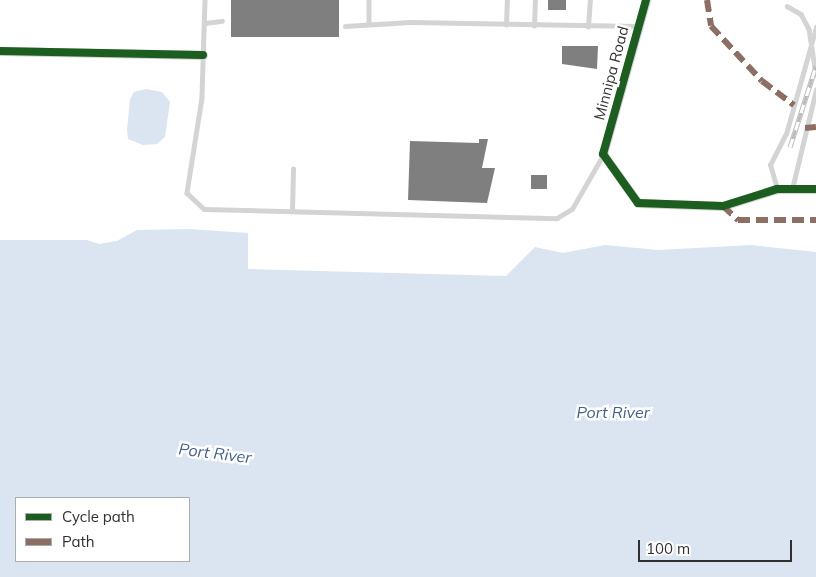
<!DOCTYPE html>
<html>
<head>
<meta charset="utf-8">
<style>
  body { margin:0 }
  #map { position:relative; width:816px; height:577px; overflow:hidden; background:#fff; font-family:Mulish,sans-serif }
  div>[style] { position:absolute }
  .water>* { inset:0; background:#dbe4f1 }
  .building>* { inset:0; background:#7f7f7f; transform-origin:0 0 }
  .lane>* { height:4.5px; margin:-2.25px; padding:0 2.25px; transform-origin:2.25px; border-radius:2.25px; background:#d4d4d4 }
  .street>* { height:9px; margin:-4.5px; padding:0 4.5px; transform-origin:4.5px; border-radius:4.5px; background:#d4d4d4 }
  .rail>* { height:5px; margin-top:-2.5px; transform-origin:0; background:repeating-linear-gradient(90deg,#fff 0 9px,#bcbcbc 0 18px); box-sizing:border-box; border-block:1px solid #bcbcbc }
  .quiet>* { height:6px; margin-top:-3px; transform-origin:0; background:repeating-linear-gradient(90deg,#8d6e63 0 12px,transparent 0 18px) }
  .cycleway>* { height:8px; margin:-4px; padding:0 4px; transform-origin:4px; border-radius:4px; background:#1b5e20 }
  span { translate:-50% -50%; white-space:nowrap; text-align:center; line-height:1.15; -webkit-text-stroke:5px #fff; paint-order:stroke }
  .street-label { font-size:15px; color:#303030 }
  .water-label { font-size:16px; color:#415f8f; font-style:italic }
  .legend { position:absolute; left:15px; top:497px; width:175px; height:65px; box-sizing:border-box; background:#fff; border:1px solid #acacac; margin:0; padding:6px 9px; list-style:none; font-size:15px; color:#303030 }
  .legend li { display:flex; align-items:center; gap:10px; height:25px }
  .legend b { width:25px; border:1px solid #acacac }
  .scale { position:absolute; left:638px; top:540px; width:154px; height:22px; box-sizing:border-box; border:2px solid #303030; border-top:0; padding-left:6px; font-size:15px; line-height:18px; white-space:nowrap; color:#303030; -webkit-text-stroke:4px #fff; paint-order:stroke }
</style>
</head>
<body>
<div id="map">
  <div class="water">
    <i style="clip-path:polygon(146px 89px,162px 92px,170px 102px,165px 137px,157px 144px,143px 145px,128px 139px,127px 130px,130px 99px,134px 92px)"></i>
    <i style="clip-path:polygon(evenodd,189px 229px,248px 233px,248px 269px,506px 276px,535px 247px,563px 253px,605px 245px,658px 250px,751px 245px,816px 252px,816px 577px,0 577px,0 240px,87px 240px,99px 244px,117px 241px,137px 230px,189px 229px,16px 498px,189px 498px,189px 561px,16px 561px,16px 498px)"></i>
  </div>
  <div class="building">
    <i style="left:231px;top:0;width:108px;height:37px"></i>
    <i style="left:548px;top:0;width:18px;height:10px"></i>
    <i style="clip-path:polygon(562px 46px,598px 46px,597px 69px,562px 64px)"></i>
    <i style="clip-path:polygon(479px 139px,488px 139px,482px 168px,495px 168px,487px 203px,408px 200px,410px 141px,479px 143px)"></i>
    <i style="left:531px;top:175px;width:16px;height:14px"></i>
  </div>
  <div class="lane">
    <i style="left:205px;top:0;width:98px;rotate:91.8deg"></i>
    <i style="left:202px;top:98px;width:96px;rotate:99deg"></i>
    <i style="left:187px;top:193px;width:23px;rotate:43deg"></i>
    <i style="left:204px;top:209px;width:353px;rotate:1.5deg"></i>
    <i style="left:557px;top:218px;width:17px;rotate:-31deg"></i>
    <i style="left:572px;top:209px;width:62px;rotate:-60.1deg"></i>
    <i style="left:369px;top:0;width:24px;rotate:90deg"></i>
    <i style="left:787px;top:6px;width:16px;rotate:30deg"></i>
    <i style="left:801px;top:14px;width:17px;rotate:62deg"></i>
    <i style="left:809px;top:29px;width:46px;rotate:81.2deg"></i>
    <i style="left:205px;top:23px;width:17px;rotate:-7deg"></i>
    <i style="left:506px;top:25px;width:25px;rotate:-88deg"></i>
    <i style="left:345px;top:26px;width:65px;rotate:-3.5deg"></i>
    <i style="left:410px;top:22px;width:228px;rotate:1deg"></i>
    <i style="left:534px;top:26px;width:26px;rotate:-88deg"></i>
    <i style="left:588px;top:27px;width:27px;rotate:-86deg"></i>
    <i style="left:777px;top:189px;width:25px;rotate:-106deg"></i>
    <i style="left:770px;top:165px;width:35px;rotate:-63deg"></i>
    <i style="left:786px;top:134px;width:111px;rotate:-74.3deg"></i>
    <i style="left:792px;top:189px;width:102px;rotate:-76.4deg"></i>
    <i style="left:292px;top:211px;width:42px;rotate:-88.6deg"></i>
  </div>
  <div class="street">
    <i style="left:646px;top:0;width:160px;rotate:105.6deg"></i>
    <i style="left:603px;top:154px;width:60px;rotate:54.5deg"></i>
    <i style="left:638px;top:203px;width:85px;rotate:2deg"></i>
    <i style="left:723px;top:206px;width:57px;rotate:-17.5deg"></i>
    <i style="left:777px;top:189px;width:39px"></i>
    <i style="left:0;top:51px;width:203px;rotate:1.1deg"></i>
  </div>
  <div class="rail">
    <i style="left:790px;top:147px;width:85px;rotate:-72.2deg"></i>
  </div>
  <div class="quiet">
    <i style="left:707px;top:0;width:26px;rotate:81deg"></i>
    <i style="left:711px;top:26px;width:75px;rotate:47.2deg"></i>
    <i style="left:762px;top:81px;width:40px;rotate:37deg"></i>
    <i style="left:805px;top:128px;width:11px;rotate:-5deg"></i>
    <i style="left:723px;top:206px;width:21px;rotate:43deg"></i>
    <i style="left:738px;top:220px;width:78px"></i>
  </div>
  <div class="cycleway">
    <i style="left:646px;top:0;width:160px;rotate:105.6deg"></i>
    <i style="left:603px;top:154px;width:60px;rotate:54.5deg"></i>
    <i style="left:638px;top:203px;width:85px;rotate:2deg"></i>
    <i style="left:723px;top:206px;width:57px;rotate:-17.5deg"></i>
    <i style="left:777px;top:189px;width:39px"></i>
    <i style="left:0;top:51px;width:203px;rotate:1.1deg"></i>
  </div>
  <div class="street-label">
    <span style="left:611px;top:73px;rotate:-75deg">Minnipa Road</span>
  </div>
  <div class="water-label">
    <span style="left:613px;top:412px">Port River</span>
    <span style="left:215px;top:453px;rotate:7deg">Port River</span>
  </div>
  <ul class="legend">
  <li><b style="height:6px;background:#1b5e20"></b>Cycle path</li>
  <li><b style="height:6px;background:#8d6e63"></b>Path</li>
  </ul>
  <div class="scale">100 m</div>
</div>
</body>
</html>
